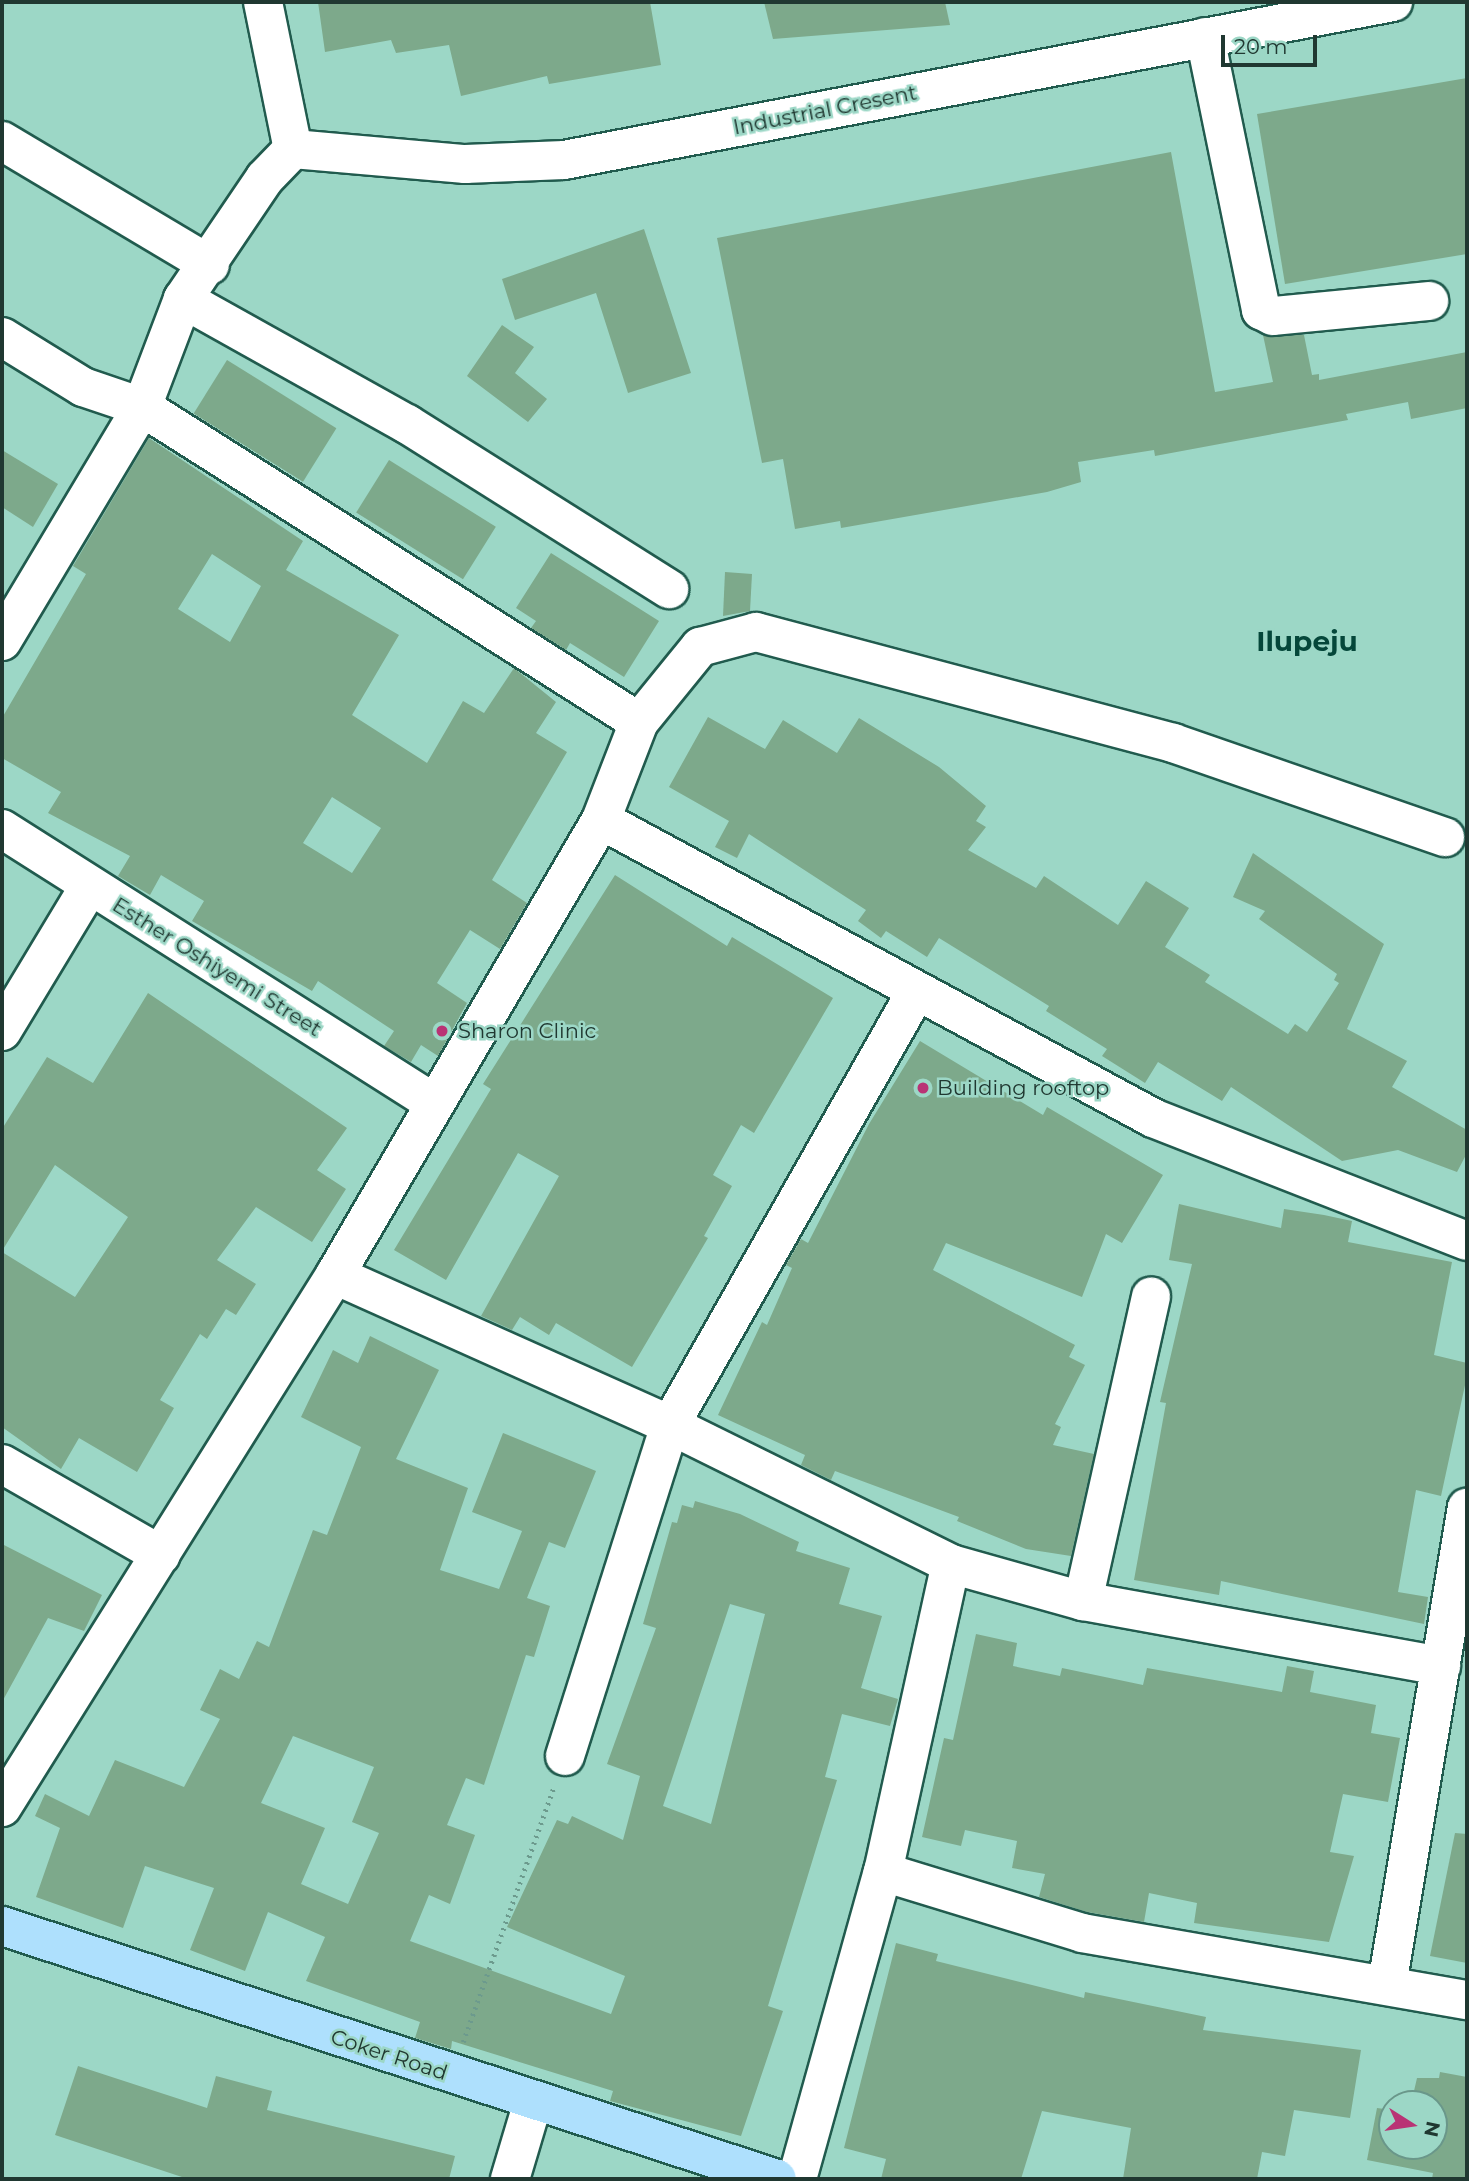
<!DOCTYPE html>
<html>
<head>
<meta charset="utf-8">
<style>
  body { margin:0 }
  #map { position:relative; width:1469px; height:2181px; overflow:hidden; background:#9cd7c6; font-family:Montserrat,sans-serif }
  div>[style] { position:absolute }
  .building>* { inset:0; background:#7da98b; transform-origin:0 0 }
  .path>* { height:4.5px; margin-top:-2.25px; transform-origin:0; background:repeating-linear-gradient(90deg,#6c9a8d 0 2px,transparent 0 7px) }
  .roads { filter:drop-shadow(2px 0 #215b4e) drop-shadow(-2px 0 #215b4e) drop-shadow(0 2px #215b4e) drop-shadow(0 -2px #215b4e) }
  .minor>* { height:38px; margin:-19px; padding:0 19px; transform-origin:19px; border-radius:19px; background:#fff }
  .major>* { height:38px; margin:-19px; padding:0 19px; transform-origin:19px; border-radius:19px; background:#aee0fd }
  .dots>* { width:19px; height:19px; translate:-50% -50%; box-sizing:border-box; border:4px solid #9cd7c6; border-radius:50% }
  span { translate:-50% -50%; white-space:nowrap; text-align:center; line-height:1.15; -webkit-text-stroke:5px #9cd7c6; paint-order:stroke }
  .street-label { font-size:21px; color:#203831 }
  .poi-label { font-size:21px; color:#203831 }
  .left { translate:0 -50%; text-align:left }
  .district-label { font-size:28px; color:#05473a; font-weight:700 }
  .frame { position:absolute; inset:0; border:4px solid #203831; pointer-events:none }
  .north { position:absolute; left:1378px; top:2090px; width:70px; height:70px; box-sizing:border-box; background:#9cd7c6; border:2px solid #6a978a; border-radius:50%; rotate:102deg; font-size:19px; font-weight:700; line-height:28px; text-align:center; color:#203831 }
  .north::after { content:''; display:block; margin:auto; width:24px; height:32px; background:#b93375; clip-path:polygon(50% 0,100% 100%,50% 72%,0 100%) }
  .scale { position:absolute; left:1221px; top:35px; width:96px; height:32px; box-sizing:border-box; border:4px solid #203831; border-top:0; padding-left:9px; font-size:21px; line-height:24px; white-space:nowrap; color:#203831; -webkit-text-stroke:5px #9cd7c6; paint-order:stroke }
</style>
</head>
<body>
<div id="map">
  <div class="building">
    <i style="clip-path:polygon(318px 2px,650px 2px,661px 65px,549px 84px,547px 76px,461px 96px,449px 45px,396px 53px,391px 40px,325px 52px)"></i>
    <i style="clip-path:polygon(764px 2px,945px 2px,950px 25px,773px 39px)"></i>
    <i style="clip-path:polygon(1467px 78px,1467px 254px,1285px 284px,1257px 114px)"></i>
    <i style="clip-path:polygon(1171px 152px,1215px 392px,1273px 382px,1263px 335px,1304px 335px,1312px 375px,1319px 374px,1319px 380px,1467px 352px,1467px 408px,1411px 419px,1408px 402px,1346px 414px,1348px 420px,1155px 456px,1154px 450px,1078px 462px,1081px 482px,1047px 492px,841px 528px,840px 521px,795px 529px,783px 459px,762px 463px,717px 238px)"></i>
    <i style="clip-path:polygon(644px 229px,691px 373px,628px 393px,596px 293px,515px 320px,502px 279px)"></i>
    <i style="clip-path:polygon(502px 325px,534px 347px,515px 373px,547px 399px,528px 422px,467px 376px)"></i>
    <i style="left:227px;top:360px;width:129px;height:63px;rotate:32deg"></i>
    <i style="clip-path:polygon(evenodd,149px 438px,303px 541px,286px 570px,399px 635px,352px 715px,427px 763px,463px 701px,484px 713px,514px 668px,556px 702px,536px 733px,567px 752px,492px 880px,527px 903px,500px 949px,470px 930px,437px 983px,467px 1003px,438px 1056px,421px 1045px,411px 1062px,384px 1046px,394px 1031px,318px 981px,312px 991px,192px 921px,204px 901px,161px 875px,150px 895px,118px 876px,130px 856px,48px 813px,61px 792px,2px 758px,2px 718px,86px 574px,73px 566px,149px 438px,212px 554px,261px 586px,230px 642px,178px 609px,212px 554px,149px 438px,332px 797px,381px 828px,352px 873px,303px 843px,332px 797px)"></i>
    <i style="clip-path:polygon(2px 450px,58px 484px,33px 527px,2px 507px)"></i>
    <i style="left:389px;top:460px;width:126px;height:62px;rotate:32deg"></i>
    <i style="clip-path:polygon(551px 553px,659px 621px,624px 677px,570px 643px,566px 650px,531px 628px,536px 621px,516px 608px)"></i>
    <i style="clip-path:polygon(725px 572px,752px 574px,750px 611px,723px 616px)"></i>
    <i style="clip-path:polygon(708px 717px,765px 749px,783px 720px,837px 753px,859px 718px,939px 767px,986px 806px,976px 821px,986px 827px,968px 850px,1036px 888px,1044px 876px,1118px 925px,1146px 881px,1189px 908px,1165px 947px,1210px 975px,1205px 982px,1288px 1034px,1295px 1024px,1307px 1032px,1339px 983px,1334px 980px,1337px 974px,1259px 919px,1265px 911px,1233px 897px,1253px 853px,1384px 944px,1347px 1029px,1407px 1061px,1392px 1087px,1467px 1130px,1467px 1153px,1457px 1172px,1398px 1150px,1342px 1161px,1231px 1087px,1222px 1101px,1158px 1062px,1145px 1083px,1102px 1056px,1107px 1049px,1046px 1011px,1049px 1006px,939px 938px,927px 957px,886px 931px,881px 938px,858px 921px,866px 910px,749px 834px,737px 858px,715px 847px,729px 821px,669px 787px)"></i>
    <i style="clip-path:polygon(615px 875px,727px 946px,732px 937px,833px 998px,754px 1133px,741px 1125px,713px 1175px,732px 1186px,704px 1236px,708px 1238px,632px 1367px,556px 1323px,549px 1335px,520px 1317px,512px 1330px,481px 1316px,559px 1176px,518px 1153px,446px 1280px,394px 1250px,491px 1089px,483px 1084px)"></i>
    <i style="clip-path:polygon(148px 993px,347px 1128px,317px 1170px,346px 1189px,312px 1242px,256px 1207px,217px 1260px,256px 1284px,236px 1315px,226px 1309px,207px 1339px,200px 1334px,160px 1400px,174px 1408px,137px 1472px,79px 1438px,61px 1469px,2px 1427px,2px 1252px,75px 1297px,128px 1217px,55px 1165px,2px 1251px,2px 1129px,47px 1057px,93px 1083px)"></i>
    <i style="clip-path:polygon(920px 1041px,1043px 1115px,1047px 1107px,1163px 1175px,1122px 1243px,1106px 1234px,1082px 1297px,946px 1243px,933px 1270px,1075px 1345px,1069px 1357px,1085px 1365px,1055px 1424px,1061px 1427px,1053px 1445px,1094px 1454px,1071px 1556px,1026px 1549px,957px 1521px,959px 1517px,835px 1471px,831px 1480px,801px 1465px,805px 1455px,718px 1415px,762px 1322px,767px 1325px,792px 1268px,786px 1265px,801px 1239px,808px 1243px,869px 1124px)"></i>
    <i style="clip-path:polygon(1179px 1204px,1281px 1228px,1284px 1209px,1324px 1215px,1352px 1221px,1348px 1242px,1452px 1262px,1434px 1355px,1467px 1363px,1467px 1376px,1441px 1496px,1416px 1490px,1398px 1592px,1428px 1597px,1424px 1624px,1221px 1581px,1219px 1595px,1134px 1580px,1166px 1403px,1160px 1402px,1192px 1264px,1169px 1260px)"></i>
    <i style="clip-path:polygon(evenodd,370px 1336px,439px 1370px,396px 1459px,468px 1488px,440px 1570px,499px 1589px,522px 1531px,472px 1512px,503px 1433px,596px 1471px,565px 1548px,549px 1542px,527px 1598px,550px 1606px,534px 1657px,526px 1655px,484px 1785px,466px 1778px,447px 1825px,475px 1835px,450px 1904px,429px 1895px,410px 1941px,611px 2014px,625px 1976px,507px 1927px,557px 1820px,568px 1824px,572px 1816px,623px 1840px,640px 1776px,607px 1764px,656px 1628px,643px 1624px,672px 1522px,677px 1523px,682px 1505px,693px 1508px,695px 1501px,740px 1514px,799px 1542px,796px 1551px,850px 1568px,839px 1604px,882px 1616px,861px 1688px,898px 1699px,890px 1726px,842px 1714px,825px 1777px,837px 1780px,768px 2006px,783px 2011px,741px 2136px,610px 2101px,613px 2091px,452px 2041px,451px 2049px,415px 2038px,420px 2022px,306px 1981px,325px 1937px,268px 1912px,245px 1971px,190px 1950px,214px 1888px,145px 1866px,123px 1928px,36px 1897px,60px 1828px,35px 1816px,45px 1794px,89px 1816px,115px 1760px,184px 1787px,220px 1719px,200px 1710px,220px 1669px,239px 1679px,257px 1641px,269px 1647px,313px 1530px,327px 1535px,361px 1447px,301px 1417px,333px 1350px,358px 1363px,370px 1336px,730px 1604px,765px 1614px,711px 1824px,663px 1806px,730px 1604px,370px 1336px,293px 1736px,374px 1767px,352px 1822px,379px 1833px,348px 1904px,301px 1884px,325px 1828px,261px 1803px,293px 1736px)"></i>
    <i style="clip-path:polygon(2px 1544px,102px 1595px,84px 1631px,48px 1618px,2px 1702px)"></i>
    <i style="clip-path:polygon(976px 1634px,1017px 1643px,1013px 1666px,1060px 1676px,1062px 1668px,1143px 1685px,1147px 1668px,1282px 1692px,1287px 1666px,1314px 1671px,1310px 1692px,1376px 1705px,1371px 1733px,1400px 1738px,1388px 1802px,1343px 1794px,1330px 1852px,1354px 1856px,1329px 1942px,1194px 1923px,1197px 1903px,1149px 1893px,1144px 1922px,1087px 1912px,1039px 1897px,1045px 1874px,1012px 1868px,1017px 1841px,965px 1830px,961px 1846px,922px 1837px,944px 1738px,953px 1740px)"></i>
    <i style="clip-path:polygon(1455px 1833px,1467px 1834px,1467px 1963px,1430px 1956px)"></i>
    <i style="clip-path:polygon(896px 1943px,938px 1954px,936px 1961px,1084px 1998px,1085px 1992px,1206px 2017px,1203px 2030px,1361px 2050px,1350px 2118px,1294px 2110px,1285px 2156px,1262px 2152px,1257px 2179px,1123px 2179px,1131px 2128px,1042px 2111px,1021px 2179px,881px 2179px,886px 2159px,844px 2148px)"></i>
    <i style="clip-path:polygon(78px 2066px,207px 2108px,216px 2076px,272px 2091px,267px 2110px,455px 2156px,449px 2179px,188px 2179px,55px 2135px)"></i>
    <i style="clip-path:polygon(1440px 2072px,1467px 2077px,1467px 2179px,1432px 2179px,1433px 2173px,1367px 2160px,1377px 2108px,1392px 2110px,1392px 2146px,1434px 2146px,1434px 2104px,1411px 2104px,1417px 2078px,1439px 2078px)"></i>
  </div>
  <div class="path">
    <i style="left:463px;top:2042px;width:272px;rotate:-70.4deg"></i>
  </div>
  <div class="roads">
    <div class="minor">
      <i style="left:263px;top:2px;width:150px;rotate:78.5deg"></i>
      <i style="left:1205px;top:37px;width:279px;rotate:78.4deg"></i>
      <i style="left:1261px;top:310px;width:13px;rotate:27deg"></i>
      <i style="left:1273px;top:316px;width:157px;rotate:-5.5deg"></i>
      <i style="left:2px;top:141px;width:242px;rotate:30.8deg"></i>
      <i style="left:183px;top:299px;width:257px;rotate:29.2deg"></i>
      <i style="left:407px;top:424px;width:310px;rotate:32.2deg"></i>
      <i style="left:2px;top:337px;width:95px;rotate:31.7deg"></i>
      <i style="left:83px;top:387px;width:62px;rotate:18.7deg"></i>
      <i style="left:142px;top:407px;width:116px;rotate:-69.2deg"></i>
      <i style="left:183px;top:299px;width:146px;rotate:-55.9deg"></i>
      <i style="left:265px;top:178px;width:40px;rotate:-46deg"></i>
      <i style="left:293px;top:149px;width:173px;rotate:5deg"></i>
      <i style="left:465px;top:164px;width:99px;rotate:-2.3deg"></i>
      <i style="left:564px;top:160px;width:844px;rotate:-10.79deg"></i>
      <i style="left:2px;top:641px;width:273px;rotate:-59.1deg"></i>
      <i style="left:142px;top:407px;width:588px;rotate:32.37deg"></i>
      <i style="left:639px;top:722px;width:105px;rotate:111.2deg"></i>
      <i style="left:601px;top:820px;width:527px;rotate:120.31deg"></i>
      <i style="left:335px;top:1275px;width:628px;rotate:122.04deg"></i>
      <i style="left:639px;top:722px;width:97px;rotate:-50.9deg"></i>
      <i style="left:700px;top:647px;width:58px;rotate:-15deg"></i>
      <i style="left:756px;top:632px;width:432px;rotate:14.9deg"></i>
      <i style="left:1173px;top:743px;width:288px;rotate:19.1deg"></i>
      <i style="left:601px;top:820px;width:627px;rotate:28.36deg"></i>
      <i style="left:1153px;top:1118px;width:337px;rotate:21.4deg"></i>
      <i style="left:2px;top:829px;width:512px;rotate:32.39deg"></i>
      <i style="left:2px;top:1031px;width:168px;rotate:-58.9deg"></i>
      <i style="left:335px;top:1275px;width:367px;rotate:24.1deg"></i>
      <i style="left:670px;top:1425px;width:313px;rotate:26.3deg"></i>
      <i style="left:951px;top:1564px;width:137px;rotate:15.7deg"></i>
      <i style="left:1083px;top:1601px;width:364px;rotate:10.3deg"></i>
      <i style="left:2px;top:1464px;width:183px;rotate:29.8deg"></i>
      <i style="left:1083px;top:1601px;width:312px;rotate:-77.4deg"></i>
      <i style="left:565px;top:1756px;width:347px;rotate:-72.4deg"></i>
      <i style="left:670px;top:1425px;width:496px;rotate:-60.4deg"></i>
      <i style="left:883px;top:1872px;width:208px;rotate:17deg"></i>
      <i style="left:1082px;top:1933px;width:391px;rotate:9.9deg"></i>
      <i style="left:1387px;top:1985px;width:484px;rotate:-80.5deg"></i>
      <i style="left:510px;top:2179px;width:80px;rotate:-73.4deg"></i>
      <i style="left:797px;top:2179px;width:319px;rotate:-74.4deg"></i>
      <i style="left:883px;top:1872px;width:315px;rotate:-77.6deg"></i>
    </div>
    <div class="major">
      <i style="left:2px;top:1926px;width:815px;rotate:18.08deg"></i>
    </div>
  </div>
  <div class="dots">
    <i style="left:442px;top:1031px;background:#b93375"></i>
    <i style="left:923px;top:1088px;background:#b93375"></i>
  </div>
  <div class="street-label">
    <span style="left:825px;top:110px;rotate:-11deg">Industrial Cresent</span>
    <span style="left:217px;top:967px;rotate:32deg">Esther Oshiyemi Street</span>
    <span style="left:389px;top:2055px;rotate:18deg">Coker Road</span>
  </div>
  <div class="poi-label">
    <span class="left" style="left:458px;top:1031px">Sharon Clinic</span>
    <span class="left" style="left:937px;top:1088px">Building rooftop</span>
  </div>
  <div class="district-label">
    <span style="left:1307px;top:641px">Ilupeju</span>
  </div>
  <div class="frame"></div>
  <div class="north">N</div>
  <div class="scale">20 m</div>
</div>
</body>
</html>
